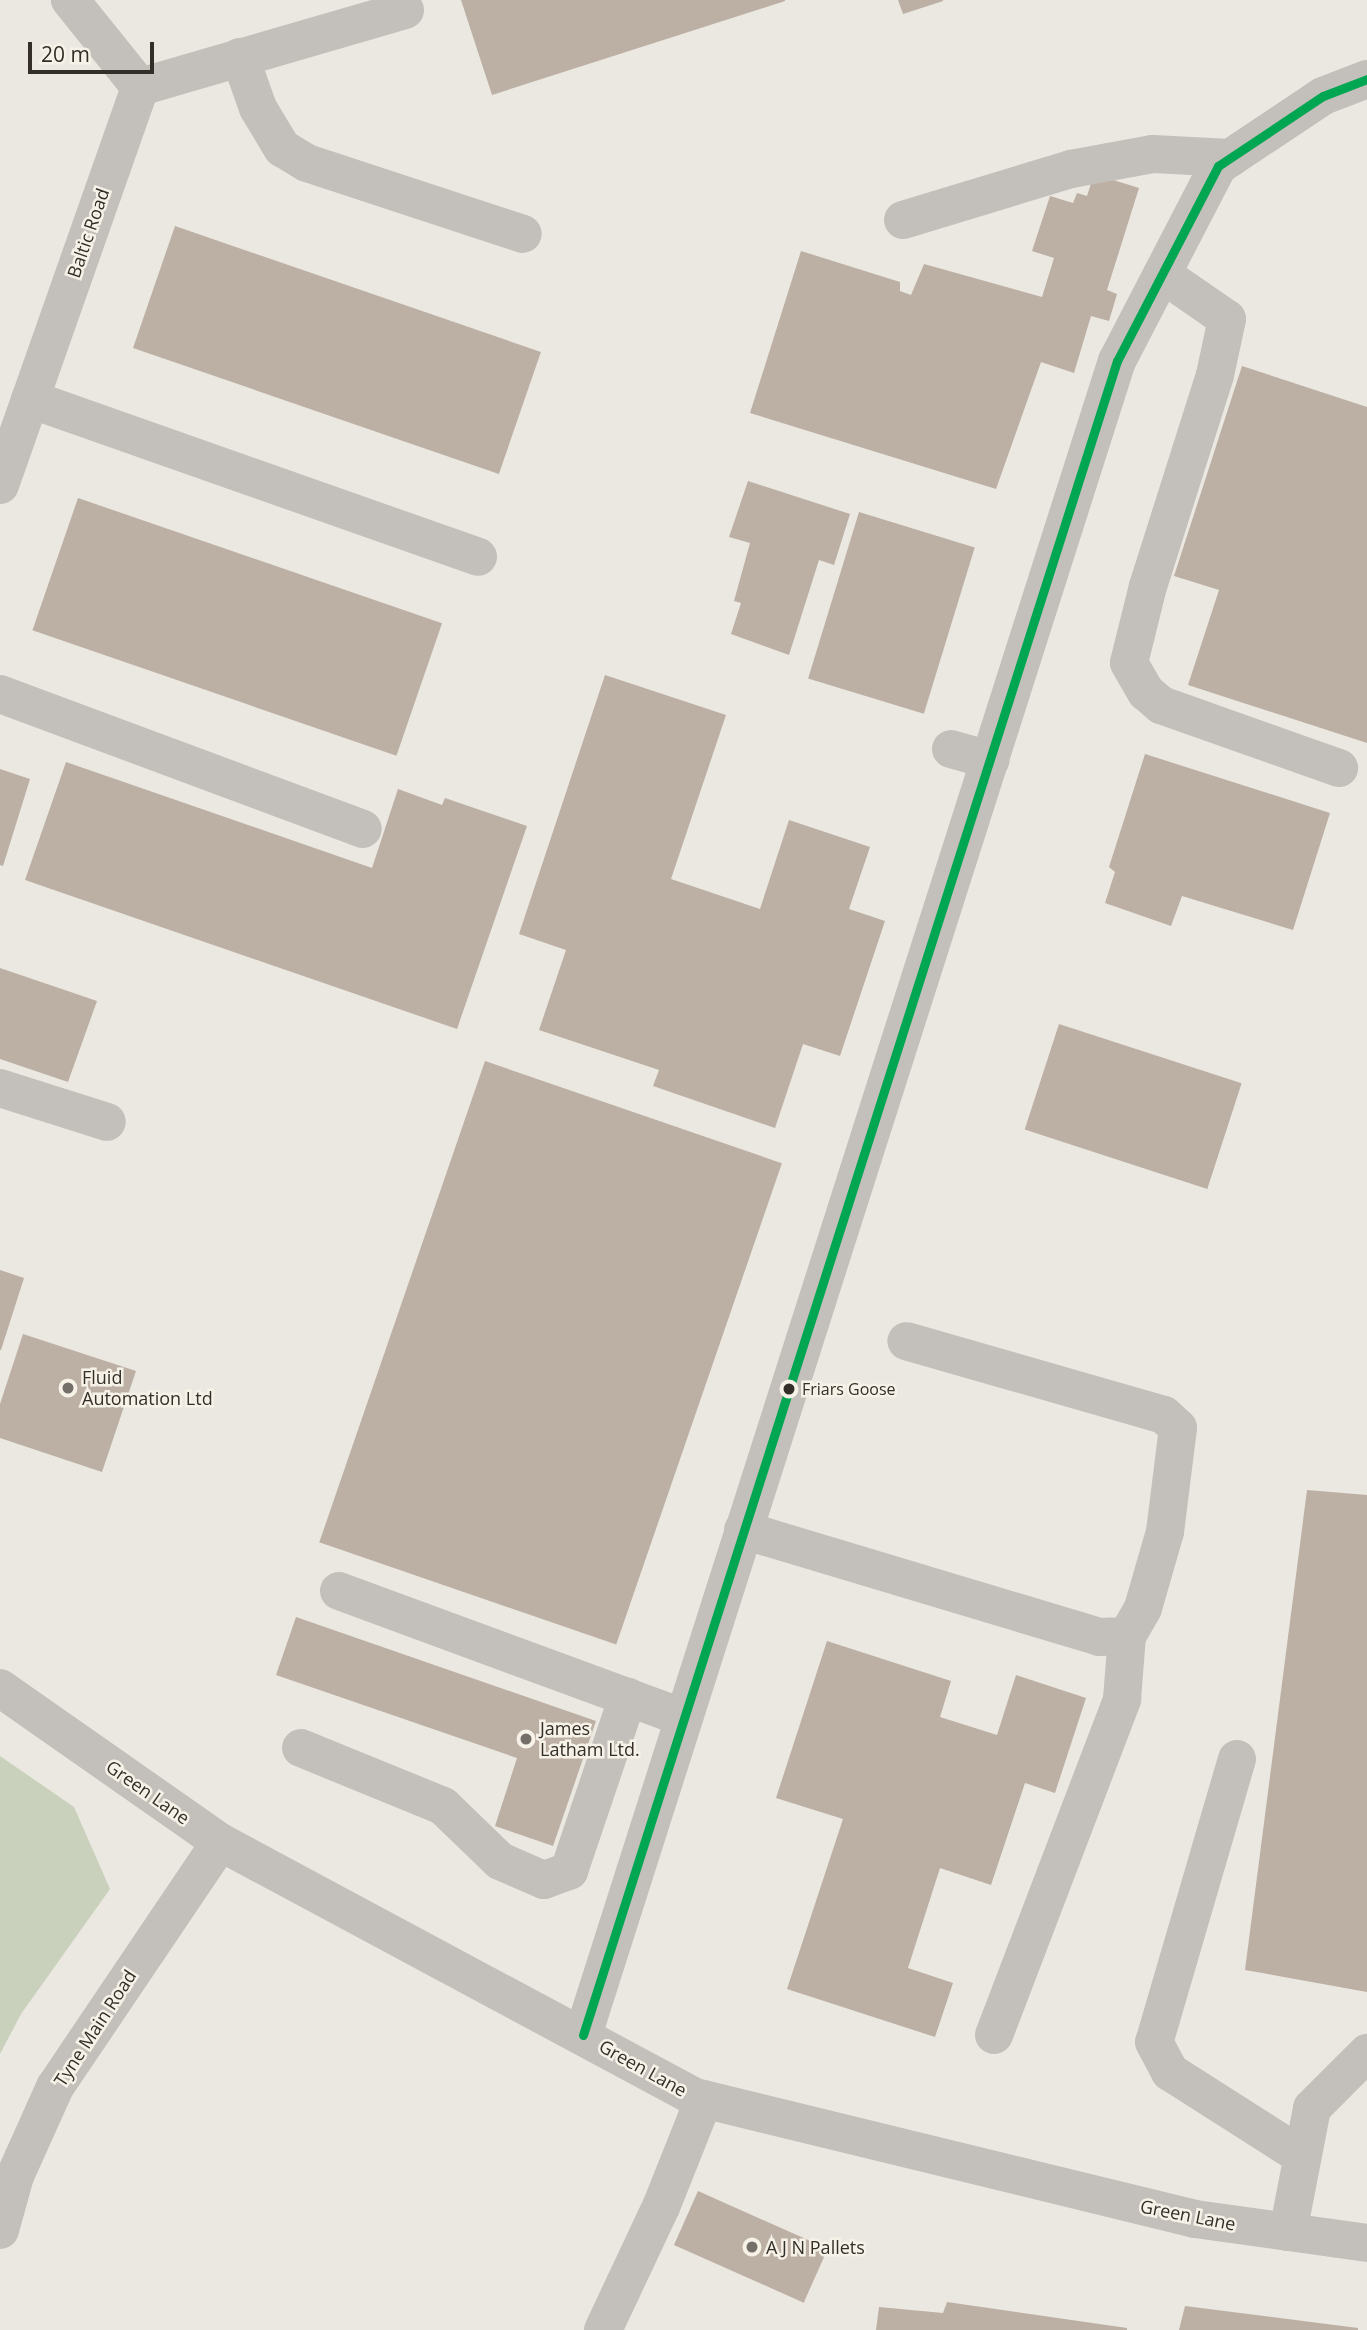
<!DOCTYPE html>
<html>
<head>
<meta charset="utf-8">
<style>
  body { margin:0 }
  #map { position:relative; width:1367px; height:2330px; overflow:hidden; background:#ebe8e1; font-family:"Open Sans",sans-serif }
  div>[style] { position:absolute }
  .green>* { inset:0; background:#c9d0bc }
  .building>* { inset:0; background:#bcafa4; transform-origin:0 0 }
  .minor>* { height:38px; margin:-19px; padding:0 19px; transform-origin:19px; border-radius:19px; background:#c3bfba }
  .bus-1>* { height:9px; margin:-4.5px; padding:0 4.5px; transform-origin:4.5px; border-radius:4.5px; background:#00a651 }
  .dots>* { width:19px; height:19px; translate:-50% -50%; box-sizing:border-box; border:4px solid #f7f2e8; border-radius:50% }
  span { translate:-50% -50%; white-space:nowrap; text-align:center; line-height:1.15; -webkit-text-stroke:5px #f7f2e8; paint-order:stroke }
  .bus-label { font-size:16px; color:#342e29 }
  .left { translate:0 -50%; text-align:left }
  .street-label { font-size:18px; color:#342e29 }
  .poi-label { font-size:18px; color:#342e29 }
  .scale { position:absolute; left:28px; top:42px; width:126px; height:32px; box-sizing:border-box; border:4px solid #342e29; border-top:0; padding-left:9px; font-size:21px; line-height:24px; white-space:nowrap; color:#342e29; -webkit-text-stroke:5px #f7f2e8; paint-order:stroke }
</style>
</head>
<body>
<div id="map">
  <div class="green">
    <i style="clip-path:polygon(0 1756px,74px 1807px,110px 1889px,21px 2014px,0 2054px)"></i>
  </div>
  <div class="building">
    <i style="clip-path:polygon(461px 0,785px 0,785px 1px,492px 95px)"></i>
    <i style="clip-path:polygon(898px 0,943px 0,943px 1px,903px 14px)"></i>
    <i style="clip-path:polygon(1094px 174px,1139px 188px,1107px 290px,1117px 294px,1109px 321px,1091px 316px,1074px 373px,1041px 362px,996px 489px,750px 413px,801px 251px,900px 282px,900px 291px,911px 295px,924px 264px,1042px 297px,1054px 258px,1032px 251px,1050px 196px,1073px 203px,1077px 193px,1087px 196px)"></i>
    <i style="left:175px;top:226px;width:387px;height:129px;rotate:19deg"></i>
    <i style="clip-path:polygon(1242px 366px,1367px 407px,1367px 743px,1188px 685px,1219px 590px,1174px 576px)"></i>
    <i style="clip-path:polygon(748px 481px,850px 514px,834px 565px,819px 560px,789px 655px,731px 634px,741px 603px,734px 601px,750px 543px,729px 537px)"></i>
    <i style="left:78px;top:498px;width:385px;height:140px;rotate:19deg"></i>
    <i style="left:859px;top:512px;width:121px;height:174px;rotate:17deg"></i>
    <i style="clip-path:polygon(605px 675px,726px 715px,671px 879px,760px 909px,789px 820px,870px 847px,849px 909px,885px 921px,840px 1056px,803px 1044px,775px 1128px,653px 1086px,659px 1070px,539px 1030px,566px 950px,519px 934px)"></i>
    <i style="clip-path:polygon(1145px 754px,1330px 813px,1293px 930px,1182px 896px,1171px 926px,1105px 903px,1115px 872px,1109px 867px)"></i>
    <i style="clip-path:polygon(66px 762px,372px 868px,398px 789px,442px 805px,445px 798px,527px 826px,457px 1029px,25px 880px)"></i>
    <i style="clip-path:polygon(0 769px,30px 779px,3px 866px,0 865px)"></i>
    <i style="clip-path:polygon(0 968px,97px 1001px,68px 1082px,0 1059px)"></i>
    <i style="left:1059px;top:1024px;width:192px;height:111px;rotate:18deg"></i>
    <i style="left:485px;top:1061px;width:314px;height:509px;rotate:19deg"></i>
    <i style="clip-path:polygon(0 1270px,24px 1278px,1px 1350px,0 1350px)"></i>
    <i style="clip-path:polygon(23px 1334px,136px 1371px,102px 1472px,0 1438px,0 1404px)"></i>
    <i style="clip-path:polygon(1307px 1490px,1367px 1495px,1367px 1992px,1245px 1970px)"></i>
    <i style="clip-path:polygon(296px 1617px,596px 1721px,553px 1846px,495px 1826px,517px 1758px,276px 1675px)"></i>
    <i style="clip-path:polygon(827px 1641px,951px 1681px,940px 1717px,997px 1735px,1016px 1675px,1086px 1698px,1055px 1793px,1025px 1783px,991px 1885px,940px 1868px,908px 1968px,953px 1983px,935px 2037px,787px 1989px,843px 1819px,776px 1798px)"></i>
    <i style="left:698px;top:2191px;width:142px;height:59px;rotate:24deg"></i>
    <i style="clip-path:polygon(947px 2302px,1127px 2328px,1127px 2330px,876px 2330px,879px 2307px,943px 2313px)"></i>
    <i style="clip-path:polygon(1185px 2306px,1358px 2328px,1358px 2330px,1179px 2330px)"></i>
  </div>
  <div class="minor">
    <i style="left:240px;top:57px;width:54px;rotate:70.6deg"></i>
    <i style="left:258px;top:108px;width:47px;rotate:59deg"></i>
    <i style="left:282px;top:148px;width:29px;rotate:31deg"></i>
    <i style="left:307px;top:163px;width:227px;rotate:18.2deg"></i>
    <i style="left:140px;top:87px;width:276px;rotate:-16.2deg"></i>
    <i style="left:903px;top:220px;width:176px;rotate:-16.9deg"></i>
    <i style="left:1071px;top:169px;width:83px;rotate:-10.4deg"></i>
    <i style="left:1153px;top:154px;width:77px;rotate:3deg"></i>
    <i style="left:1162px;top:274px;width:79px;rotate:34.7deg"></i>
    <i style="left:1227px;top:319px;width:57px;rotate:102.1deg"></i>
    <i style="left:1215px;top:375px;width:221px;rotate:107.6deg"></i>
    <i style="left:1148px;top:586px;width:79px;rotate:103.9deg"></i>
    <i style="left:1129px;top:663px;width:34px;rotate:60deg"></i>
    <i style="left:1146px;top:692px;width:20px;rotate:41deg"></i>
    <i style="left:1161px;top:705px;width:189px;rotate:19.5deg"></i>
    <i style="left:30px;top:399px;width:475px;rotate:19.4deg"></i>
    <i style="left:0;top:485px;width:422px;rotate:-70.6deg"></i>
    <i style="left:140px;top:87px;width:112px;rotate:-128.8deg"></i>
    <i style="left:0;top:694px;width:387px;rotate:20.4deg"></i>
    <i style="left:951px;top:749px;width:41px;rotate:15.8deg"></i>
    <i style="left:0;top:1088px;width:112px;rotate:17.6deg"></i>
    <i style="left:743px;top:1530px;width:372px;rotate:16.7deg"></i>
    <i style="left:1099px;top:1637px;width:28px;rotate:-2deg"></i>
    <i style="left:1127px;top:1636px;width:32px;rotate:-60deg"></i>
    <i style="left:1143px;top:1608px;width:79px;rotate:-73.9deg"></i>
    <i style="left:1165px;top:1532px;width:105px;rotate:-82.9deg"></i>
    <i style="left:1178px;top:1428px;width:19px;rotate:-137deg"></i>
    <i style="left:1164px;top:1415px;width:268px;rotate:-164deg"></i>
    <i style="left:339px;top:1591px;width:365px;rotate:20.2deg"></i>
    <i style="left:0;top:1688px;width:269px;rotate:35deg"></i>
    <i style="left:220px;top:1842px;width:539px;rotate:28.23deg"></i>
    <i style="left:695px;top:2097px;width:515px;rotate:13.71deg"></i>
    <i style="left:1195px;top:2219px;width:174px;rotate:7.9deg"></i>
    <i style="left:301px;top:1748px;width:153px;rotate:22.2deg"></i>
    <i style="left:443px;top:1806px;width:79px;rotate:44deg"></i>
    <i style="left:500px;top:1861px;width:48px;rotate:23.4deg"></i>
    <i style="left:544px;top:1880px;width:27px;rotate:-20deg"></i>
    <i style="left:569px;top:1871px;width:184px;rotate:-71.3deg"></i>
    <i style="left:1237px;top:1759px;width:295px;rotate:106.3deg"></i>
    <i style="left:1154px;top:2042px;width:34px;rotate:62deg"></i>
    <i style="left:1170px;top:2072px;width:156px;rotate:32.5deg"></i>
    <i style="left:583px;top:2035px;width:1757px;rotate:-72.31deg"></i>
    <i style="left:1117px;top:361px;width:220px;rotate:-62.6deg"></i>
    <i style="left:1218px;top:166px;width:126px;rotate:-33.7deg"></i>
    <i style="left:1323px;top:96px;width:47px;rotate:-21.1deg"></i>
    <i style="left:994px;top:2035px;width:360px;rotate:-69.1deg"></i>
    <i style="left:1122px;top:1699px;width:63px;rotate:-85.5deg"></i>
    <i style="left:0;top:2230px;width:56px;rotate:-74.5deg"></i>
    <i style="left:15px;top:2176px;width:98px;rotate:-65.8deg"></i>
    <i style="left:55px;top:2087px;width:295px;rotate:-56deg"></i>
    <i style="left:1288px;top:2232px;width:126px;rotate:-79deg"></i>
    <i style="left:1312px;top:2108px;width:78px;rotate:-45deg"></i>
    <i style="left:603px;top:2330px;width:136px;rotate:-64.8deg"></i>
    <i style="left:661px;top:2207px;width:116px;rotate:-68.3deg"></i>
  </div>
  <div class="bus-1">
    <i style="left:583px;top:2035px;width:1757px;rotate:-72.31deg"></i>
    <i style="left:1117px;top:361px;width:220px;rotate:-62.6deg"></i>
    <i style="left:1218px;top:166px;width:126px;rotate:-33.7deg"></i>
    <i style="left:1323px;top:96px;width:47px;rotate:-21.1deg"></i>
  </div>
  <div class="dots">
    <i style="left:68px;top:1388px;background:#746f69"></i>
    <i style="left:789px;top:1389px;background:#342e29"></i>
    <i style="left:526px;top:1739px;background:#746f69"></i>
    <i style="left:752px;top:2247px;background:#746f69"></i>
  </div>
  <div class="bus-label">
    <span class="left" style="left:802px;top:1389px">Friars Goose</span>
  </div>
  <div class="street-label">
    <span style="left:88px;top:233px;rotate:-71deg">Baltic Road</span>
    <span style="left:148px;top:1792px;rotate:35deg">Green Lane</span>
    <span style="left:95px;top:2028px;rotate:-57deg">Tyne Main Road</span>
    <span style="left:643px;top:2068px;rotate:29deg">Green Lane</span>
    <span style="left:1188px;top:2215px;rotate:11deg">Green Lane</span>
  </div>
  <div class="poi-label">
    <span class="left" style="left:82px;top:1388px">Fluid<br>Automation Ltd</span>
    <span class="left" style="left:540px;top:1739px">James<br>Latham Ltd.</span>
    <span class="left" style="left:766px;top:2247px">A J N Pallets</span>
  </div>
  <div class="scale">20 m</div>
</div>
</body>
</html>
